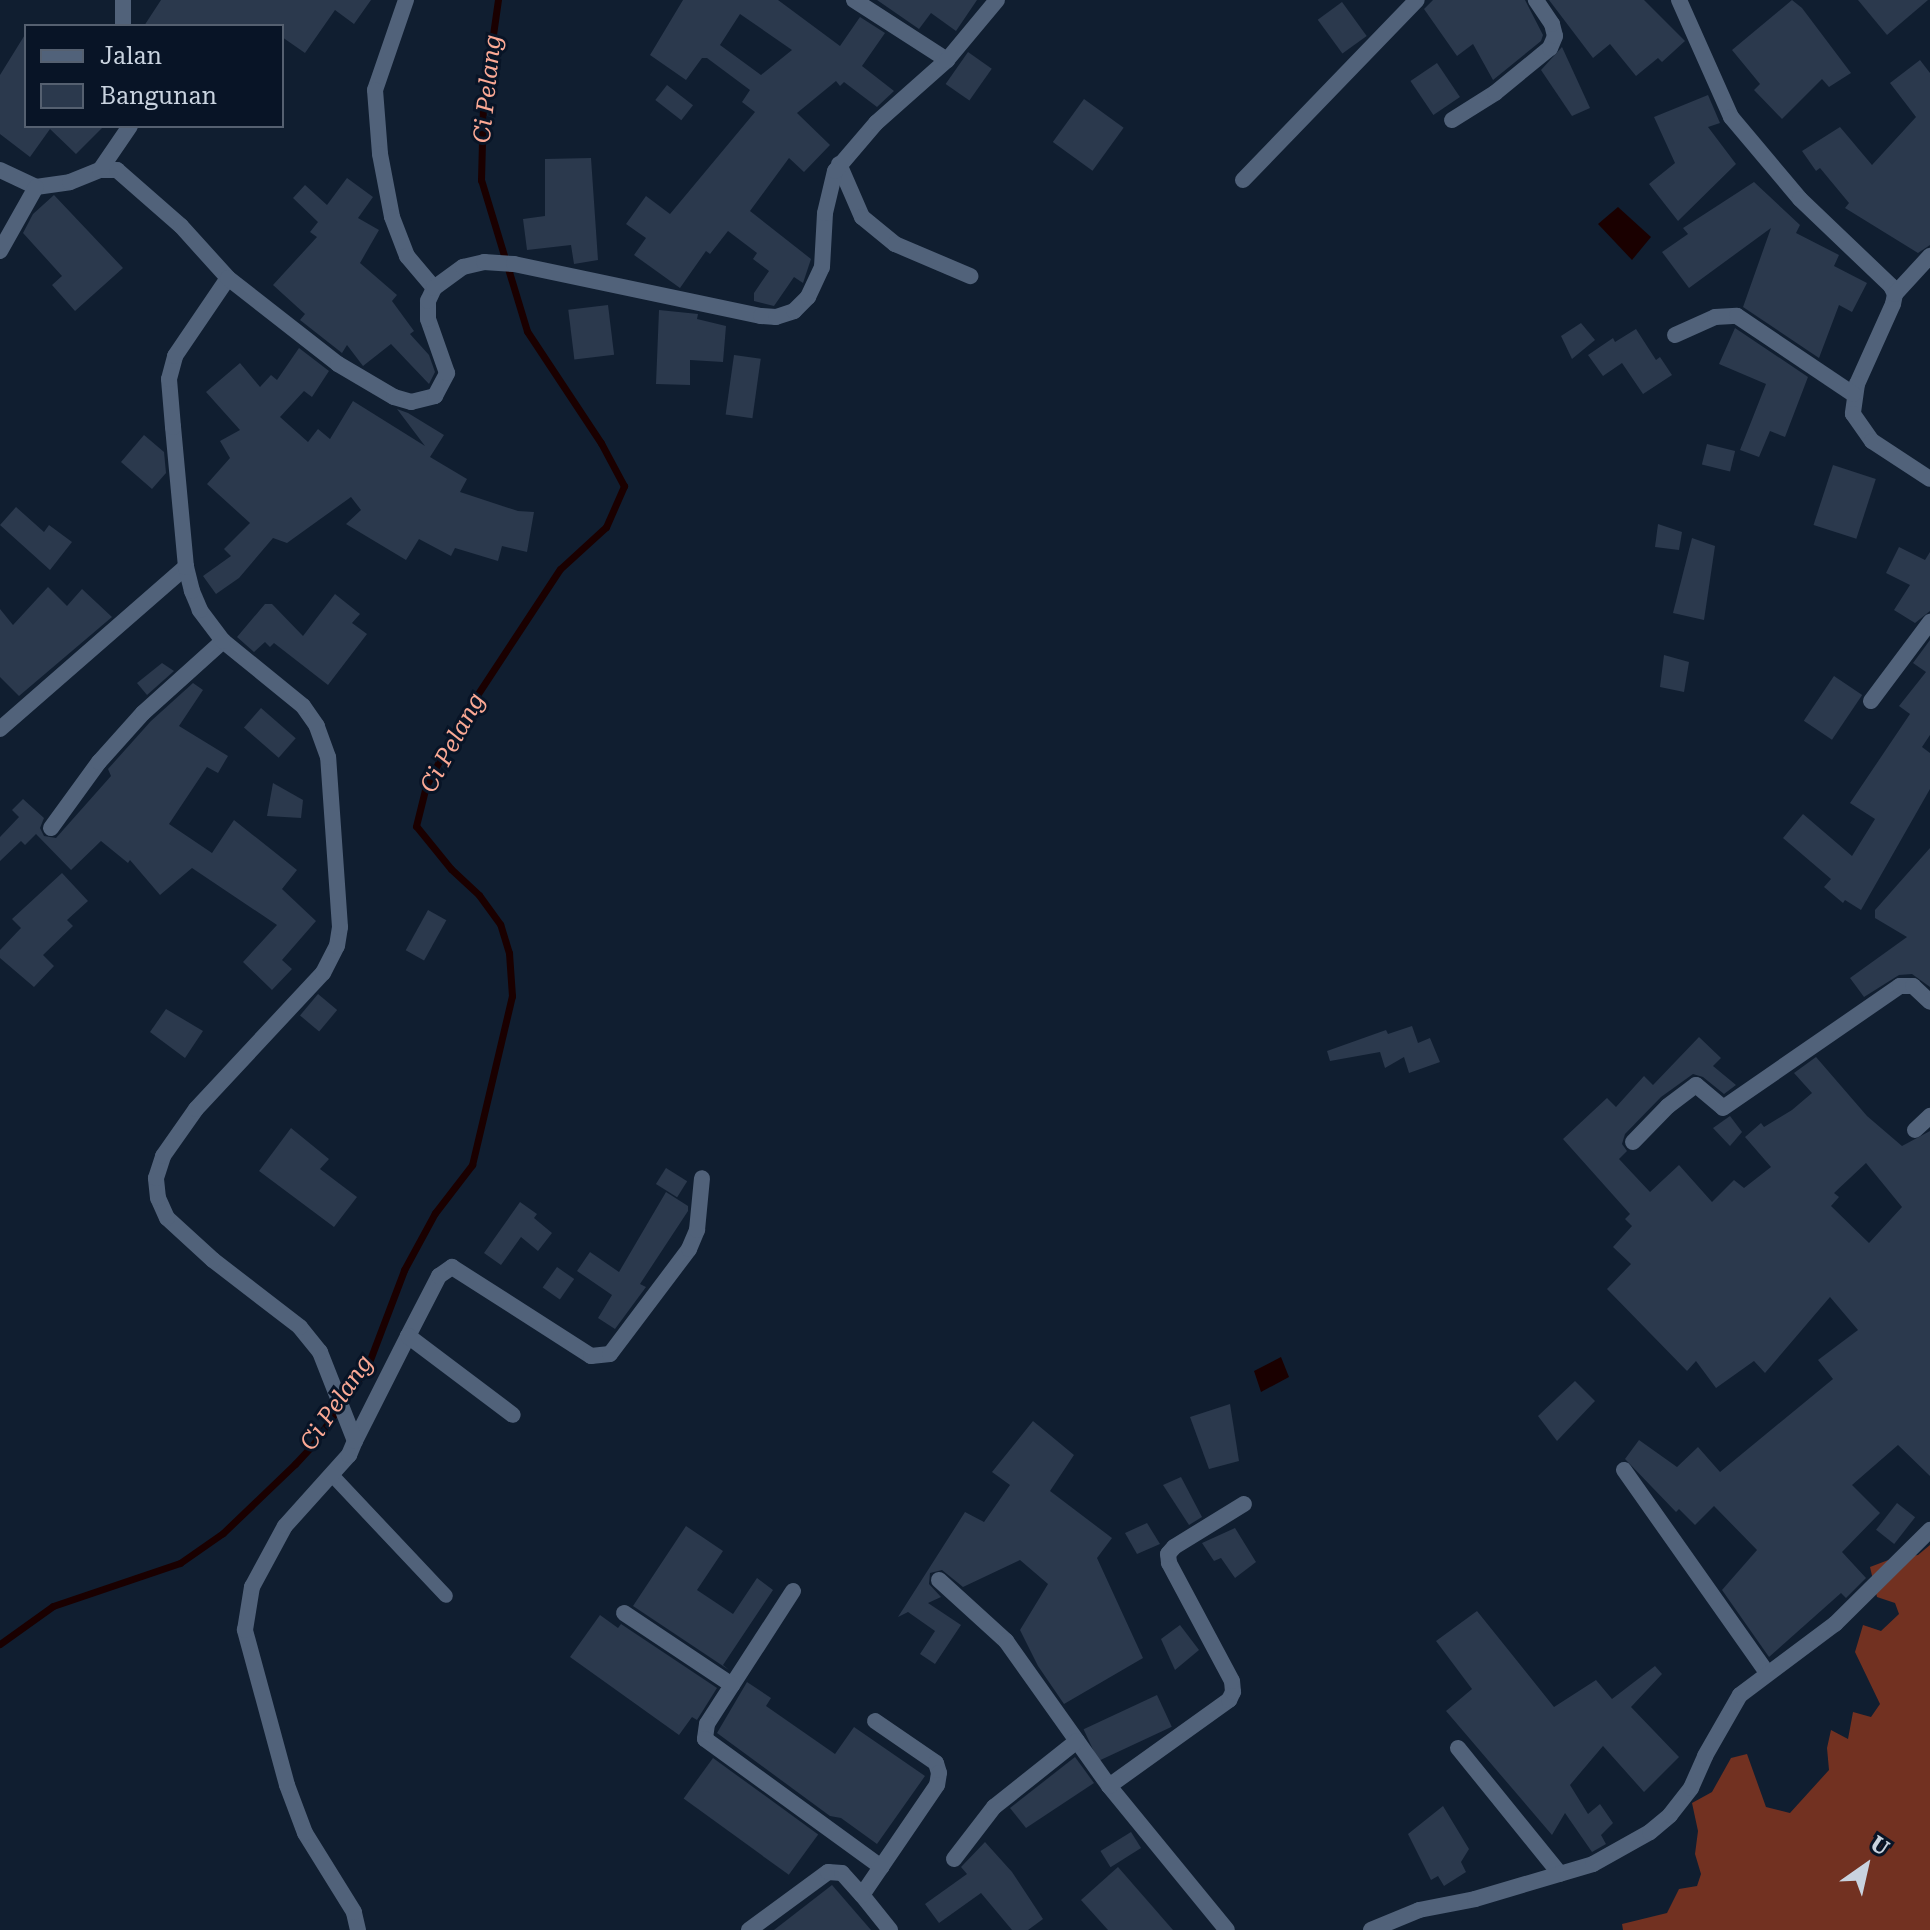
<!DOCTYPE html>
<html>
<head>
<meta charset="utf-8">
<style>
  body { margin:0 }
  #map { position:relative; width:1930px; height:1930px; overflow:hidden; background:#101e30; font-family:"Roboto Serif",serif }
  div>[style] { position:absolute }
  .forest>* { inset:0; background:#723121 }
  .water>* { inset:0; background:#1a0000 }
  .stream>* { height:7px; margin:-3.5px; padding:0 3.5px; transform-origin:3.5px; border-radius:3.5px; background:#1a0000 }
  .building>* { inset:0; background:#2b394d; transform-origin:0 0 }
  .service>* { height:14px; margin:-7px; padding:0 7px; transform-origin:7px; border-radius:7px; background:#51627a }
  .minor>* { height:16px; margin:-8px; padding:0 8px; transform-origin:8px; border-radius:8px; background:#51627a }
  span { translate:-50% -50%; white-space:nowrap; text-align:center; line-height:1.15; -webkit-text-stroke:6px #081426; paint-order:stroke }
  .water-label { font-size:24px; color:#fba995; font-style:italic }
  .legend { position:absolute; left:24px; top:24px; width:260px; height:104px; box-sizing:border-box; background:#081426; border:2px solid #556070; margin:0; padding:10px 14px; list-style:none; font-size:24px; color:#c9d3df }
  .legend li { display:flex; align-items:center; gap:16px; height:40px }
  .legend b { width:40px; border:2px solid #556070 }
  .north { position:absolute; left:1826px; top:1826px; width:80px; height:80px; -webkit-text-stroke:6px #081426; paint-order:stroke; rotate:34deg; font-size:22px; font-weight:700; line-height:32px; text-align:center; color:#c9d3df }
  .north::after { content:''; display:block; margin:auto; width:28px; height:36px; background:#c9d3df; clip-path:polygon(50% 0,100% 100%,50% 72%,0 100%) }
</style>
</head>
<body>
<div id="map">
  <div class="forest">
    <i style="clip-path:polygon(1930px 1545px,1930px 1930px,1623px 1930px,1622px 1924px,1667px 1913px,1679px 1889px,1697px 1886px,1701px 1874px,1695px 1854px,1698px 1831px,1692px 1803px,1712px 1792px,1731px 1758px,1747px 1754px,1766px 1807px,1790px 1813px,1829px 1770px,1827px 1748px,1831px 1730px,1848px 1739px,1853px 1712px,1871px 1717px,1880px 1704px,1855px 1652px,1863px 1625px,1881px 1631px,1899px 1614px,1895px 1603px,1877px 1597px,1870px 1567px,1891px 1559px,1918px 1555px)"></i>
  </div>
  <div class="water">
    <i style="clip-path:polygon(1618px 207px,1651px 237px,1632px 260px,1598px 224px)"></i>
    <i style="clip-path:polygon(1281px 1357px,1289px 1377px,1261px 1392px,1254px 1371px)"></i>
  </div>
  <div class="stream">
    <i style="left:0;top:1644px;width:65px;rotate:-35.6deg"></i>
    <i style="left:53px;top:1606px;width:134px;rotate:-18.7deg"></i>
    <i style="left:180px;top:1563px;width:52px;rotate:-34.9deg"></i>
    <i style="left:223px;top:1533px;width:100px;rotate:-43.8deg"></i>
    <i style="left:295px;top:1464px;width:25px;rotate:-47deg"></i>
    <i style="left:312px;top:1446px;width:98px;rotate:-55.3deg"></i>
    <i style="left:368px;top:1365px;width:102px;rotate:-69.2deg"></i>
    <i style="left:404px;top:1270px;width:65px;rotate:-61.5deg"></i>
    <i style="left:435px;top:1213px;width:61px;rotate:-52.4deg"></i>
    <i style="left:472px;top:1165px;width:174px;rotate:-76.7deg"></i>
    <i style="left:512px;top:996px;width:43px;rotate:-94deg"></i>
    <i style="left:509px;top:953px;width:30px;rotate:-107deg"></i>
    <i style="left:500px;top:924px;width:36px;rotate:-126deg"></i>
    <i style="left:479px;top:895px;width:38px;rotate:-137deg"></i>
    <i style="left:451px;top:869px;width:55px;rotate:-129.1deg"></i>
    <i style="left:416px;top:826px;width:41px;rotate:-76deg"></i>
    <i style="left:426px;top:786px;width:77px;rotate:-62.1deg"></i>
    <i style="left:462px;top:718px;width:178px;rotate:-56.7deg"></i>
    <i style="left:560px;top:569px;width:62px;rotate:-42.4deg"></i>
    <i style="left:606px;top:527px;width:45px;rotate:-66.3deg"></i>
    <i style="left:624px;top:486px;width:49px;rotate:-118.1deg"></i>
    <i style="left:601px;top:443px;width:134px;rotate:-123.5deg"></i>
    <i style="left:527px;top:331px;width:158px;rotate:-106.9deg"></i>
    <i style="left:481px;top:180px;width:75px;rotate:-88.5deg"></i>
    <i style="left:483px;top:105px;width:106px;rotate:-81.9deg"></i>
  </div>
  <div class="building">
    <i style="clip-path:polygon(161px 0,371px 0,354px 24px,335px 10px,305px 53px,282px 37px,282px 26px,144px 26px)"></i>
    <i style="clip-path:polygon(evenodd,683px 0,778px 0,840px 46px,860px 17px,885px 33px,862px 66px,894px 91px,877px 107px,844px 82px,840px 86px,836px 81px,797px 113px,830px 145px,804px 172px,789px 158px,750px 211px,811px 259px,803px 283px,794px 277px,774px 306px,754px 301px,754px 293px,769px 271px,753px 259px,757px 253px,728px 231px,710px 254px,706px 251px,680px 288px,634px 255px,646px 238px,626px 224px,646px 196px,670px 214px,755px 112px,742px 102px,750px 90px,707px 58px,702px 58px,686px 80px,650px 55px,683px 0,740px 14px,792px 50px,761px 75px,720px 45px,740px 14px)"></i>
    <i style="clip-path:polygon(877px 0,977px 0,956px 31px,931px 13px,919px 29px)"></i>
    <i style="clip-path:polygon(1433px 0,1525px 0,1543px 35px,1541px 41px,1493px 80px,1473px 44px,1457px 56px,1424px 9px)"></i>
    <i style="clip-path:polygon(1549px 0,1644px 0,1685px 41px,1662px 62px,1658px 58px,1636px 76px,1610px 44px,1593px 58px)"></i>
    <i style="clip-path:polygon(1792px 0,1802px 8px,1851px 73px,1829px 87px,1822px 79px,1782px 119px,1754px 90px,1760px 84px,1732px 50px)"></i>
    <i style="clip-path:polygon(1858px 0,1928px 0,1887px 35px)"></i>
    <i style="left:1342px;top:2px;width:42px;height:30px;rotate:54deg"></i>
    <i style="clip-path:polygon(26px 33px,26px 126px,104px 126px,76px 154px,50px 129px,30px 157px,0 134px,0 75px)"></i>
    <i style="clip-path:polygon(1562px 47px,1590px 108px,1572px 116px,1541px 70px)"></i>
    <i style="left:968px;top:52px;width:29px;height:39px;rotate:35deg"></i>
    <i style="clip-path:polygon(1920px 60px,1930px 73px,1930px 245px,1918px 253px,1845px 208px,1849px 203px,1820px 168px,1816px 171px,1802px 151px,1840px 127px,1872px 165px,1916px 117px,1890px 83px)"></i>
    <i style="left:1437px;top:63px;width:41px;height:32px;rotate:56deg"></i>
    <i style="left:667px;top:85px;width:33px;height:19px;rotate:38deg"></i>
    <i style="clip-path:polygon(1708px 95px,1720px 123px,1708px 127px,1736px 164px,1678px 221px,1649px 184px,1675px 163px,1654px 117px)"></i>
    <i style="left:1084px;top:99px;width:49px;height:53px;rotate:36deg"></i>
    <i style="clip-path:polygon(591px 158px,598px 260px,574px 264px,571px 245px,527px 250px,523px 219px,545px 216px,545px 159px)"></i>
    <i style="clip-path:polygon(347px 178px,373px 197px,358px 218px,379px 230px,360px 263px,397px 295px,392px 301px,414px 331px,410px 334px,429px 355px,435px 372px,429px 384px,391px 344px,363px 366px,347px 345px,342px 353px,300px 320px,305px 314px,273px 285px,317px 237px,310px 232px,318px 222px,293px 198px,305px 185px,327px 205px)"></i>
    <i style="clip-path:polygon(1754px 182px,1800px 225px,1796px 233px,1839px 255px,1834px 266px,1867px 283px,1852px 312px,1839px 305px,1819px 358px,1743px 307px,1771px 228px,1689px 288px,1662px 252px,1688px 234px,1683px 228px)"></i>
    <i style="clip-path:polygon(54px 195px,123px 268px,75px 311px,52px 285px,62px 276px,23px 233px,33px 214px)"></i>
    <i style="left:608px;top:305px;width:50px;height:40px;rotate:83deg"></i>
    <i style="clip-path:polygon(659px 310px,698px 314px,697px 319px,726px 326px,723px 362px,690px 360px,690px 385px,656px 384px)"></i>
    <i style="clip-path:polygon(1581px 323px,1595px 340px,1572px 359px,1561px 336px)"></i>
    <i style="clip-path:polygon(1735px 328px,1808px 377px,1785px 437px,1770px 431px,1759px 457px,1740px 450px,1766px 384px,1719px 364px)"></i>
    <i style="clip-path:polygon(1636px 329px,1656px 360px,1660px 357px,1672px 375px,1643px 394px,1622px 363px,1603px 376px,1588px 355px,1613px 338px,1615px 342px)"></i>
    <i style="clip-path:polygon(299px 348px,329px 371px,312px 397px,304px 391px,280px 417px,308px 442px,318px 429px,330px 439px,353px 401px,425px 446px,397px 409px,408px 413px,444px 435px,430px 457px,467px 479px,460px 492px,518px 511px,534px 512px,527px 552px,502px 546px,498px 561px,455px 548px,451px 556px,419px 539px,406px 560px,346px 524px,361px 510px,351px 497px,287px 543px,273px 538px,239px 578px,216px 594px,203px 576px,231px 556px,224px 549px,250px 523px,207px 484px,230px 458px,220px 441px,240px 430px,206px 392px,240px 363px,260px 387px,271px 375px,277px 380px)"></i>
    <i style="left:734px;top:355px;width:27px;height:60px;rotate:8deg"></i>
    <i style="clip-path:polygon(144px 435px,164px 452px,166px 473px,152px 489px,121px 462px)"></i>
    <i style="left:1707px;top:444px;width:29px;height:21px;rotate:14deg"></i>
    <i style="left:1833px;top:465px;width:45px;height:63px;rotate:18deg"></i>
    <i style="clip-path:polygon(16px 507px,44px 532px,49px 525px,72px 542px,50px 570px,0 525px)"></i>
    <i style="clip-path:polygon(1658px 524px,1682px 532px,1679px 550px,1655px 547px)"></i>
    <i style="clip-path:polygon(1692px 538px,1715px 546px,1704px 620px,1673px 613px)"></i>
    <i style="clip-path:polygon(1899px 547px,1925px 560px,1930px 552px,1930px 611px,1915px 623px,1894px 610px,1910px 585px,1886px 573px)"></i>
    <i style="clip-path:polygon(48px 587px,67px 606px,82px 589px,112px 617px,19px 696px,0 677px,0 609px,13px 625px)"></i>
    <i style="clip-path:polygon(335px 594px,360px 614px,352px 623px,367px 634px,328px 685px,274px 643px,270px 647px,265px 642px,254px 652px,237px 637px,265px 604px,272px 604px,303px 636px)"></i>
    <i style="clip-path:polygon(1930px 640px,1930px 735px,1922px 747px,1930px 753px,1930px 789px,1861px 910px,1845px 900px,1843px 903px,1824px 887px,1831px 879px,1783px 838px,1803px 814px,1852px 856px,1875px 819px,1850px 803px,1910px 714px,1899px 706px,1926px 672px,1913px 663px)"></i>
    <i style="clip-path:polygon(1664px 655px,1689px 662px,1684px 692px,1660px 687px)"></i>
    <i style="clip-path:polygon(162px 663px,174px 671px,147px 695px,137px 683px)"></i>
    <i style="left:1834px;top:676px;width:34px;height:54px;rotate:34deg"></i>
    <i style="clip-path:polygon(193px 683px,203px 690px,179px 726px,228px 756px,218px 773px,207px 767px,169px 824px,212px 853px,234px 820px,297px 870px,282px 889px,316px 921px,282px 960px,292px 969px,272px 990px,243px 962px,277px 925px,192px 868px,160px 895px,130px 860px,128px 863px,101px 841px,71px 870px,36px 834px,25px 845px,21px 841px,0 861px,0 837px,19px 817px,12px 810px,23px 799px,44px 818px,40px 828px,44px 836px,56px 838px,111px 776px,108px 769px,151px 721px)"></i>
    <i style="left:261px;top:708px;width:46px;height:26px;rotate:41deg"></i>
    <i style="clip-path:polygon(273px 783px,303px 800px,301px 818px,267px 816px)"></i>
    <i style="clip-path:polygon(1930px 848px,1930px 987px,1912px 974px,1899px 975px,1864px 997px,1850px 978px,1907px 937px,1875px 918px,1875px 910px)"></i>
    <i style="clip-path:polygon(62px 873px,88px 901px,67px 920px,73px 926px,43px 955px,54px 966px,34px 987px,0 958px,0 950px,21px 928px,12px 919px)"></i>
    <i style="left:428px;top:910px;width:21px;height:46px;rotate:29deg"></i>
    <i style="left:318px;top:994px;width:25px;height:28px;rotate:40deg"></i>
    <i style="clip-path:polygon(166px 1009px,203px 1031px,185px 1058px,150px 1032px)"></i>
    <i style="clip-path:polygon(1412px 1026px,1418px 1043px,1430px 1038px,1440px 1062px,1409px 1073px,1404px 1057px,1385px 1068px,1380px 1052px,1330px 1061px,1327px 1051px,1386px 1030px,1388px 1034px)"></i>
    <i style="clip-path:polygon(evenodd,1699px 1037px,1721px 1058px,1713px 1066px,1736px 1085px,1724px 1094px,1703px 1077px,1693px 1074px,1661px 1097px,1625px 1134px,1622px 1144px,1627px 1151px,1619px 1159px,1650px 1192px,1679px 1165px,1712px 1202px,1734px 1180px,1744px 1188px,1771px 1167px,1745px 1137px,1761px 1123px,1764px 1127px,1792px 1110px,1812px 1093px,1794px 1073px,1816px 1057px,1867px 1116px,1902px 1146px,1930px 1131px,1930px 1476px,1898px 1445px,1852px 1485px,1880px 1513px,1842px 1552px,1866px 1578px,1846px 1598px,1841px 1593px,1769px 1657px,1722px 1590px,1757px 1550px,1714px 1506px,1695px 1525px,1679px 1509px,1676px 1512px,1625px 1459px,1639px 1440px,1677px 1467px,1698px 1447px,1720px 1472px,1833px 1379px,1818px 1360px,1858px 1330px,1830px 1297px,1765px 1373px,1754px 1361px,1716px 1388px,1696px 1361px,1687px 1371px,1607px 1289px,1631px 1264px,1613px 1247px,1632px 1226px,1625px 1219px,1630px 1214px,1563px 1139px,1607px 1098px,1616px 1107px,1644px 1076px,1653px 1085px,1699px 1037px,1866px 1163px,1902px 1207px,1869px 1243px,1831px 1206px,1839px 1197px,1834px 1193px,1866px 1163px)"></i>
    <i style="clip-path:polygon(1730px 1116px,1742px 1132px,1730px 1146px,1713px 1128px)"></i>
    <i style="clip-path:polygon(291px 1128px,329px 1159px,320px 1169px,357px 1197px,334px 1227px,259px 1171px)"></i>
    <i style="left:666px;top:1168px;width:25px;height:19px;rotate:32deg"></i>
    <i style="clip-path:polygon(666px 1192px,688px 1206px,688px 1211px,640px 1284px,646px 1287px,615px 1329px,598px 1318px,612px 1295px,577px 1271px,590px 1252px,619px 1272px)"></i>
    <i style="clip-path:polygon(520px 1202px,537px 1214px,534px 1218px,552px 1233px,538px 1251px,521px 1237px,501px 1265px,484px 1253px)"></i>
    <i style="left:557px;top:1267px;width:21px;height:25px;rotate:35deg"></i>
    <i style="clip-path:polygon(1575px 1381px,1595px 1401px,1557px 1441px,1538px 1416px)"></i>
    <i style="clip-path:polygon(1230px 1404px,1239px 1461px,1209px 1469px,1190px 1417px)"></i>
    <i style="clip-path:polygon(1033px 1421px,1074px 1455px,1050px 1491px,1112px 1538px,1097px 1558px,1143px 1658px,1064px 1704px,1038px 1666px,1020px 1630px,1048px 1584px,1020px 1560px,963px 1587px,942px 1570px,930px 1573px,929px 1584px,941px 1597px,928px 1603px,961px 1625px,935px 1664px,920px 1654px,935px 1631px,908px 1612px,898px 1617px,965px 1512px,984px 1522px,1010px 1485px,992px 1472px)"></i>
    <i style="clip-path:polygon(1181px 1477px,1202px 1517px,1189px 1525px,1163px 1485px)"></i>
    <i style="left:1897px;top:1503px;width:23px;height:34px;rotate:38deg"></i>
    <i style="clip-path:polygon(1147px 1523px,1160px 1544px,1137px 1554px,1125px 1533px)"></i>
    <i style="clip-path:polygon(686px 1526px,723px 1551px,697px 1590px,733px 1614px,757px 1578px,773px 1590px,723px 1665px,729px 1670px,633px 1606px)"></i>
    <i style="clip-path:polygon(1235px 1528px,1256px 1562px,1235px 1578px,1221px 1558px,1214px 1561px,1202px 1543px)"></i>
    <i style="clip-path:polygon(1477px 1611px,1554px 1707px,1596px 1680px,1612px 1699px,1655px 1666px,1662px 1674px,1631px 1707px,1679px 1757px,1644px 1792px,1603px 1746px,1570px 1785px,1588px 1814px,1600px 1804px,1613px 1823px,1601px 1835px,1606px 1844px,1592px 1852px,1565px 1813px,1552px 1835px,1446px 1711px,1472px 1689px,1436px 1641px)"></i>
    <i style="clip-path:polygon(600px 1615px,618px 1628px,621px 1624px,717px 1688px,697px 1720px,692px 1717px,679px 1735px,570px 1657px)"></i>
    <i style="clip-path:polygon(1180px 1625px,1199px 1650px,1175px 1670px,1161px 1639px)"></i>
    <i style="clip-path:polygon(747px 1682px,771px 1698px,766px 1706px,835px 1754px,854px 1727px,925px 1776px,877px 1844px,841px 1818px,830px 1816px,717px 1733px)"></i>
    <i style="left:1157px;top:1695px;width:35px;height:81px;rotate:65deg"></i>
    <i style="clip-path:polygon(1075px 1757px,1094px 1783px,1026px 1828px,1010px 1808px)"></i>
    <i style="left:713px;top:1758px;width:130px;height:50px;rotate:36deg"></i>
    <i style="clip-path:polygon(1443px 1806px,1469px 1849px,1461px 1862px,1466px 1872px,1444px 1886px,1438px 1876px,1431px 1880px,1408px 1834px)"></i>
    <i style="left:1131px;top:1832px;width:19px;height:36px;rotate:58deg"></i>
    <i style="clip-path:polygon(985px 1842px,1012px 1872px,1043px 1919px,1028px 1930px,1012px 1930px,981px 1893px,939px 1923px,925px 1904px,967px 1874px,961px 1867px)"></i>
    <i style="clip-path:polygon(1118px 1867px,1173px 1930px,1108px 1930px,1081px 1900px)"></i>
    <i style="clip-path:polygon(832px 1885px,871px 1930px,774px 1930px)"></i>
  </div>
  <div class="service">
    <i style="left:332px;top:1475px;width:166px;rotate:46.7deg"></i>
  </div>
  <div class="minor">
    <i style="left:123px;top:0;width:26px;rotate:90deg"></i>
    <i style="left:406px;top:0;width:95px;rotate:109deg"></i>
    <i style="left:375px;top:90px;width:64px;rotate:85.5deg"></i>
    <i style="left:380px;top:154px;width:64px;rotate:79.2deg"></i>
    <i style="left:392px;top:217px;width:42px;rotate:69deg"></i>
    <i style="left:407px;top:256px;width:42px;rotate:49.8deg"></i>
    <i style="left:854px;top:0;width:111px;rotate:32.8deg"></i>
    <i style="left:1679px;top:0;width:128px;rotate:66deg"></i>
    <i style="left:1731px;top:117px;width:107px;rotate:49.9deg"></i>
    <i style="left:1800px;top:199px;width:126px;rotate:43.7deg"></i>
    <i style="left:1891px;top:286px;width:9px;rotate:63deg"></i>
    <i style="left:1895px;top:294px;width:10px;rotate:101deg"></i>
    <i style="left:1893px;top:304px;width:88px;rotate:114.2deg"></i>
    <i style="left:1857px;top:384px;width:30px;rotate:98deg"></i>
    <i style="left:1853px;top:414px;width:33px;rotate:55deg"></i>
    <i style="left:1872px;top:441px;width:69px;rotate:33.2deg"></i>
    <i style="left:1452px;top:120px;width:51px;rotate:-32.1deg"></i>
    <i style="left:1495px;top:93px;width:71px;rotate:-39.3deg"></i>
    <i style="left:1550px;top:48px;width:13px;rotate:-67deg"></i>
    <i style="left:1555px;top:36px;width:12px;rotate:-104deg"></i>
    <i style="left:1552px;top:24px;width:29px;rotate:-124deg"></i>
    <i style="left:839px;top:164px;width:58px;rotate:66.5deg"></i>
    <i style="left:862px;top:217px;width:43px;rotate:39.3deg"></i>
    <i style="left:895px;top:244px;width:82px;rotate:23.1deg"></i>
    <i style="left:0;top:170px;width:40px;rotate:25deg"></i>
    <i style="left:36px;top:187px;width:34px;rotate:-8deg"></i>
    <i style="left:70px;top:182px;width:32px;rotate:-22deg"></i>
    <i style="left:100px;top:170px;width:17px"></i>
    <i style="left:117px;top:170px;width:85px;rotate:41.2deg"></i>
    <i style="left:181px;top:226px;width:70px;rotate:47.9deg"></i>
    <i style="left:100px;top:170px;width:53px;rotate:-55.7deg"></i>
    <i style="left:1243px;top:180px;width:250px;rotate:-46deg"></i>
    <i style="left:0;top:251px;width:73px;rotate:-60.6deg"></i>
    <i style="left:1895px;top:294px;width:52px;rotate:-47.4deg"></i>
    <i style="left:1675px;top:335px;width:44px;rotate:-24.2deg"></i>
    <i style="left:1715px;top:317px;width:22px;rotate:-3deg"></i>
    <i style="left:1737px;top:316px;width:140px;rotate:33.9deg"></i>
    <i style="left:1871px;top:701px;width:99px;rotate:-53.2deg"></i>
    <i style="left:0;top:729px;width:247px;rotate:-41.1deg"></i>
    <i style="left:51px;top:828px;width:82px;rotate:-54deg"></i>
    <i style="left:99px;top:762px;width:66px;rotate:-48.1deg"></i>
    <i style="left:143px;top:713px;width:108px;rotate:-42deg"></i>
    <i style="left:1915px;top:1130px;width:21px;rotate:-43deg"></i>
    <i style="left:1633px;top:1142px;width:50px;rotate:-45.8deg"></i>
    <i style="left:1668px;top:1106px;width:35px;rotate:-37deg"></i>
    <i style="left:1696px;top:1085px;width:35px;rotate:40deg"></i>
    <i style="left:1723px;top:1108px;width:215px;rotate:-34.6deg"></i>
    <i style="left:1900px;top:986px;width:13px"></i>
    <i style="left:1913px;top:986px;width:23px;rotate:43deg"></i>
    <i style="left:408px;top:1336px;width:68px;rotate:-62.7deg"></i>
    <i style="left:439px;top:1276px;width:16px;rotate:-35deg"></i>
    <i style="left:452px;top:1267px;width:165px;rotate:32.6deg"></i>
    <i style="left:591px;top:1356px;width:19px;rotate:-6deg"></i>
    <i style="left:610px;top:1354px;width:131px;rotate:-53deg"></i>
    <i style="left:689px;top:1249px;width:21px;rotate:-67deg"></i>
    <i style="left:697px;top:1230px;width:52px;rotate:-84.5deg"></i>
    <i style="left:355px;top:1441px;width:118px;rotate:-63.2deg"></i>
    <i style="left:408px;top:1336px;width:131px;rotate:37deg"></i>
    <i style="left:1624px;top:1470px;width:248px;rotate:54.8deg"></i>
    <i style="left:939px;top:1580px;width:91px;rotate:42.3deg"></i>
    <i style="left:1006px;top:1641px;width:178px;rotate:54.6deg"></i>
    <i style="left:1109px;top:1786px;width:186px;rotate:50.7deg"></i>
    <i style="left:793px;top:1591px;width:158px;rotate:122.9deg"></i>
    <i style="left:707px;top:1724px;width:15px;rotate:98deg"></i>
    <i style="left:705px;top:1739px;width:218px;rotate:36deg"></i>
    <i style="left:624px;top:1613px;width:130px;rotate:33.7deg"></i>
    <i style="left:875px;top:1721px;width:74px;rotate:34.5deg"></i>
    <i style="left:936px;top:1763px;width:10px;rotate:73deg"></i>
    <i style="left:939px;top:1773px;width:12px;rotate:99deg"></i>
    <i style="left:937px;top:1785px;width:133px;rotate:124.3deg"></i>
    <i style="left:862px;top:1895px;width:45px;rotate:51.3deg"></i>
    <i style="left:1458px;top:1748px;width:162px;rotate:51deg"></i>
    <i style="left:1109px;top:1786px;width:148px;rotate:-35.6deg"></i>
    <i style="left:1229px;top:1700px;width:9px;rotate:-63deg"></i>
    <i style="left:1233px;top:1692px;width:11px;rotate:-95deg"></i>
    <i style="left:1232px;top:1681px;width:134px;rotate:-118.1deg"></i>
    <i style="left:1169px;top:1563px;width:9px;rotate:-96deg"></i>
    <i style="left:1168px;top:1554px;width:9px;rotate:-49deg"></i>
    <i style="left:1174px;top:1547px;width:82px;rotate:-31.6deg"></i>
    <i style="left:954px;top:1859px;width:66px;rotate:-52.4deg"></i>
    <i style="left:994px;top:1807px;width:106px;rotate:-38.5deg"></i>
    <i style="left:358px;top:1930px;width:18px;rotate:-103deg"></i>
    <i style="left:354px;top:1912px;width:93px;rotate:-121.8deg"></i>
    <i style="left:305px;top:1833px;width:51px;rotate:-110.6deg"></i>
    <i style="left:287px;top:1785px;width:161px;rotate:-105.2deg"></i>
    <i style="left:245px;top:1630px;width:44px;rotate:-80.8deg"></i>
    <i style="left:252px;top:1587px;width:69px;rotate:-61.6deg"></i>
    <i style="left:285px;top:1526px;width:96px;rotate:-48deg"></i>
    <i style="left:349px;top:1455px;width:15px;rotate:-67deg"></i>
    <i style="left:355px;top:1441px;width:96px;rotate:-111.5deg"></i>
    <i style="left:320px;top:1352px;width:32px;rotate:-129deg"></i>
    <i style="left:300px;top:1327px;width:110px;rotate:-142.4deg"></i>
    <i style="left:213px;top:1260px;width:62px;rotate:-137.6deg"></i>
    <i style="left:167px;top:1218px;width:22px;rotate:-114deg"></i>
    <i style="left:158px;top:1198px;width:20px;rotate:-96deg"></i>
    <i style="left:156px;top:1178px;width:23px;rotate:-72deg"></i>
    <i style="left:163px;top:1156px;width:57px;rotate:-54.9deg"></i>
    <i style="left:196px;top:1109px;width:186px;rotate:-47deg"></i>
    <i style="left:323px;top:973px;width:30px;rotate:-63deg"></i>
    <i style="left:337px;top:946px;width:19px;rotate:-81deg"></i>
    <i style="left:340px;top:927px;width:170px;rotate:-94deg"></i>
    <i style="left:328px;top:757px;width:33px;rotate:-110deg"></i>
    <i style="left:317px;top:726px;width:24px;rotate:-125deg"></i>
    <i style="left:303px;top:706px;width:103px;rotate:-140.9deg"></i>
    <i style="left:223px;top:641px;width:39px;rotate:-127deg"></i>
    <i style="left:200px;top:610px;width:21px;rotate:-113deg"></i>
    <i style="left:192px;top:591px;width:25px;rotate:-104deg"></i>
    <i style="left:186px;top:567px;width:141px;rotate:-95.3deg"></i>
    <i style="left:173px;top:427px;width:48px;rotate:-94.8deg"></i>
    <i style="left:169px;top:379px;width:24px;rotate:-75deg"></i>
    <i style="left:175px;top:356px;width:94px;rotate:-55.8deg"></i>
    <i style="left:228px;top:278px;width:140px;rotate:38deg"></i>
    <i style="left:338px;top:364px;width:65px;rotate:30.5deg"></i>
    <i style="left:394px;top:397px;width:18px;rotate:16deg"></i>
    <i style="left:411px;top:402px;width:25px;rotate:-14deg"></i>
    <i style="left:435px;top:396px;width:26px;rotate:-62deg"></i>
    <i style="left:447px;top:373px;width:57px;rotate:-109.4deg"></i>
    <i style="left:428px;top:319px;width:18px;rotate:-90deg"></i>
    <i style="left:428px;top:301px;width:14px;rotate:-65deg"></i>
    <i style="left:434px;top:288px;width:36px;rotate:-36deg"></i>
    <i style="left:463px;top:267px;width:22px;rotate:-13deg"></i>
    <i style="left:484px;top:262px;width:30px;rotate:4deg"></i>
    <i style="left:514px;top:264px;width:252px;rotate:11.9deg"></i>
    <i style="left:761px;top:316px;width:15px;rotate:4deg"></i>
    <i style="left:776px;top:317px;width:19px;rotate:-18deg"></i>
    <i style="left:794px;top:311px;width:20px;rotate:-45deg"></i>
    <i style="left:808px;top:297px;width:33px;rotate:-65deg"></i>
    <i style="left:822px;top:267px;width:54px;rotate:-86.8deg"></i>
    <i style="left:825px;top:213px;width:43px;rotate:-76.6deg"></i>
    <i style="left:835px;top:171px;width:63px;rotate:-49.5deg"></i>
    <i style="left:876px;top:123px;width:95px;rotate:-41.6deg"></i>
    <i style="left:947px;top:60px;width:78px;rotate:-50.2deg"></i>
    <i style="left:749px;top:1930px;width:98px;rotate:-36.3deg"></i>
    <i style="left:828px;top:1872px;width:14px;rotate:4deg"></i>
    <i style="left:842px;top:1873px;width:30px;rotate:48deg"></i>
    <i style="left:1371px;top:1930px;width:52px;rotate:-22.6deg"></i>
    <i style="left:1419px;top:1910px;width:57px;rotate:-11.1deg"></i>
    <i style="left:1475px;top:1899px;width:123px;rotate:-16.5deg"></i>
    <i style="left:1593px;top:1864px;width:65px;rotate:-29.3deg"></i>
    <i style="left:1650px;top:1832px;width:26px;rotate:-40deg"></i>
    <i style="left:1670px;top:1815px;width:34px;rotate:-52deg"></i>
    <i style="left:1691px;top:1788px;width:35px;rotate:-66deg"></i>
    <i style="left:1705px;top:1756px;width:70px;rotate:-60.2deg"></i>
    <i style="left:1740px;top:1695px;width:119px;rotate:-36.8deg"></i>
    <i style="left:1835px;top:1624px;width:134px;rotate:-44.7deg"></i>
  </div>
  <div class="water-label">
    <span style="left:488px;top:89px;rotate:-84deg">Ci Pelang</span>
    <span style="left:453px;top:743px;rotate:-62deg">Ci Pelang</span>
    <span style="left:337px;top:1403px;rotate:-56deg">Ci Pelang</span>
  </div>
  <ul class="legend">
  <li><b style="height:10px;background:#51627a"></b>Jalan</li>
  <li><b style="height:22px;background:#2b394d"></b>Bangunan</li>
  </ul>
  <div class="north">U</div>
</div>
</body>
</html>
